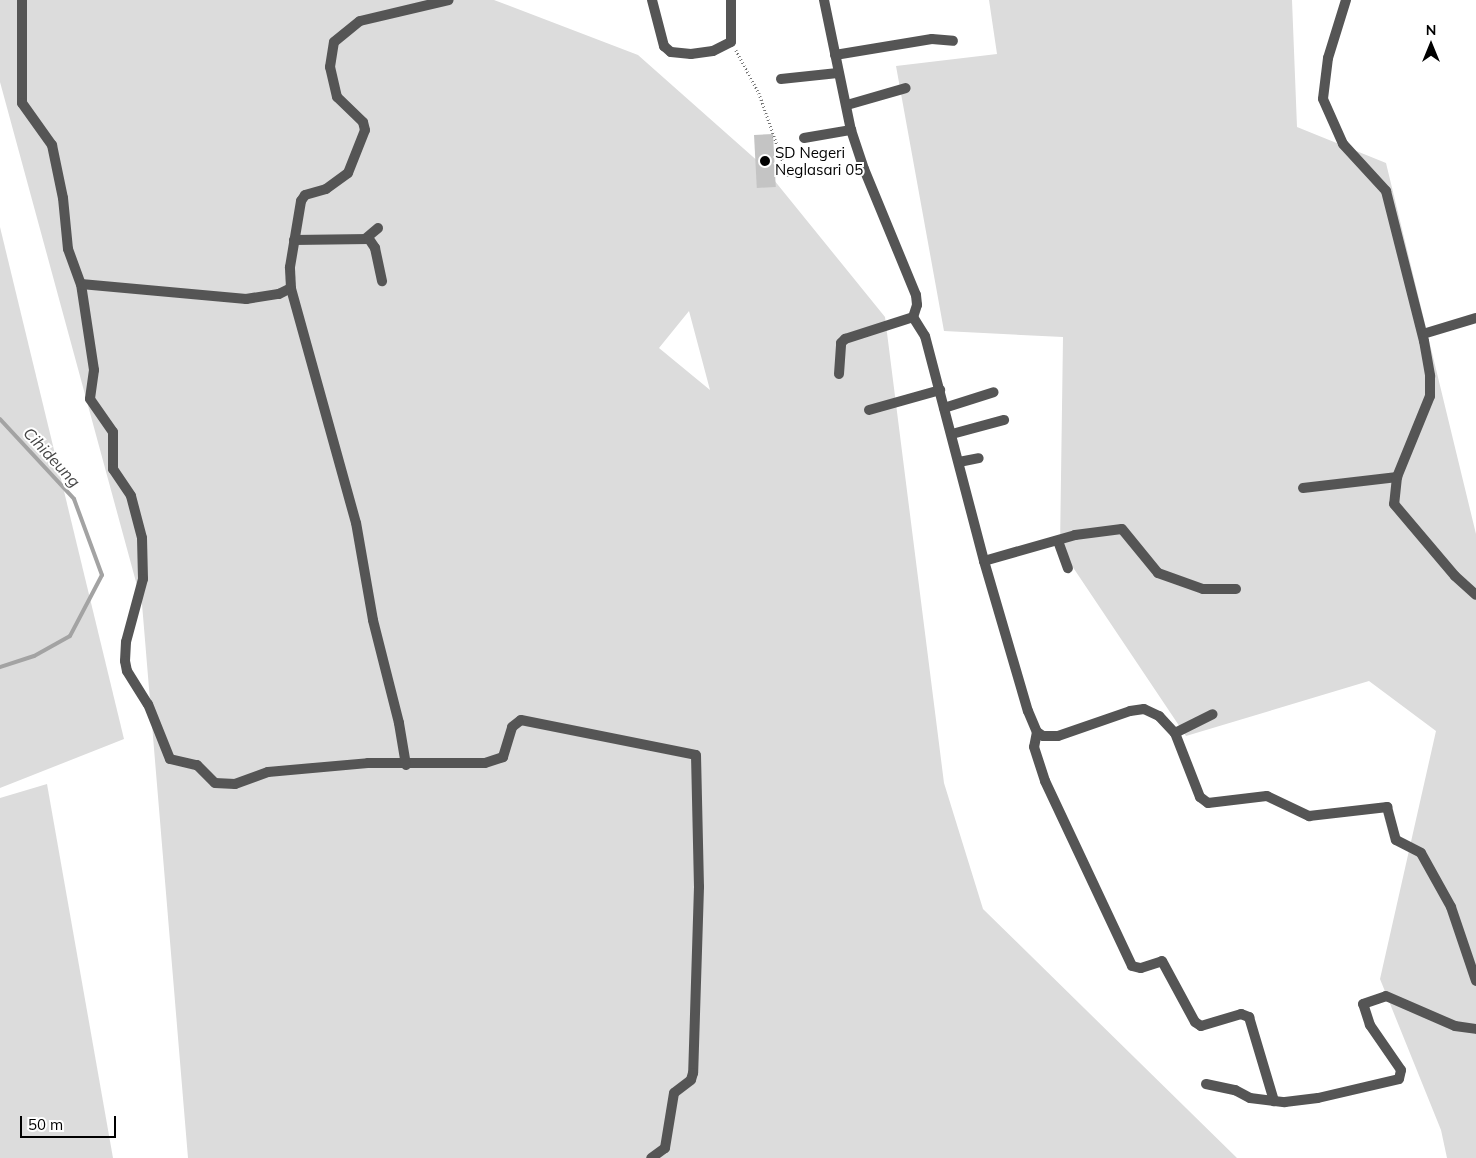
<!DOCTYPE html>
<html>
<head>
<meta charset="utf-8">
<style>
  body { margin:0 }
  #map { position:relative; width:1476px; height:1158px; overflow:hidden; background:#fff; font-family:Mulish,sans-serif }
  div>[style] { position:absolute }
  .green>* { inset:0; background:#dcdcdc }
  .stream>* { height:4px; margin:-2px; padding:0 2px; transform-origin:2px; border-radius:2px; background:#a3a3a3 }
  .building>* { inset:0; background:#c4c4c4; transform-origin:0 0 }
  .path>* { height:2.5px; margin-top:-1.25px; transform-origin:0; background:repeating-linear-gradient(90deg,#777 0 1px,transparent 0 3.5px) }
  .minor>* { height:10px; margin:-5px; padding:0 5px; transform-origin:5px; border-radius:5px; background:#555 }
  .tertiary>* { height:10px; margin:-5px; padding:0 5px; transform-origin:5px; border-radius:5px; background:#555 }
  .dots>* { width:14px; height:14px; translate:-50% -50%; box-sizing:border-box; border:2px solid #fff; border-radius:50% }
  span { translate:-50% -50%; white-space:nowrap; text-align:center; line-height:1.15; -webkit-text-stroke:4px #fff; paint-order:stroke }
  .poi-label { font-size:15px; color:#000 }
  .left { translate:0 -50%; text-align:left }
  .water-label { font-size:16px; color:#444; font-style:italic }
  .north { position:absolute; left:1406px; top:20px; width:50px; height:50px; -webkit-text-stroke:4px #fff; paint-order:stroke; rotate:0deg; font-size:14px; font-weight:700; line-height:20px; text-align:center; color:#000 }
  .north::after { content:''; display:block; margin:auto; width:18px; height:22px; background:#000; clip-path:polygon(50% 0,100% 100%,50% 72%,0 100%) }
  .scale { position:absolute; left:20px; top:1116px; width:96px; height:22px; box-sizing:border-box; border:2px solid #000; border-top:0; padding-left:6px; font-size:15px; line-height:18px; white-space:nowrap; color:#000; -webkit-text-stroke:4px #fff; paint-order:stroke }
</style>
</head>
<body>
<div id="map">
  <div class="green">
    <i style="clip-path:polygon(evenodd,0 0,494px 0,638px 55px,761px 164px,885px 317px,944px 783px,983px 909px,1237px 1158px,188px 1158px,142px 604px,0 82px,0 0,689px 311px,710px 390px,659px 348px,689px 311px)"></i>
    <i style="clip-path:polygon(989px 0,1292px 0,1297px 127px,1386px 163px,1476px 534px,1476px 1158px,1447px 1158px,1441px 1130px,1380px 979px,1436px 731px,1369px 681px,1186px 736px,1060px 548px,1063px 337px,944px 331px,896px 66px,997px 54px)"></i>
    <i style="clip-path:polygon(0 227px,124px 739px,0 788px)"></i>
    <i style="clip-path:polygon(47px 784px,113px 1158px,0 1158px,0 798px)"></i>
  </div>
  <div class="stream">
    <i style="left:0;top:419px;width:109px;rotate:47.2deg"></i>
    <i style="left:74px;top:499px;width:81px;rotate:69.8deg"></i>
    <i style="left:102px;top:575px;width:69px;rotate:117.7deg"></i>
    <i style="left:70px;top:636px;width:41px;rotate:150.9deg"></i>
    <i style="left:34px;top:656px;width:36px;rotate:162deg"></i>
  </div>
  <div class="building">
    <i style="left:773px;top:134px;width:53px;height:19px;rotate:87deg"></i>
  </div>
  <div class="path">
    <i style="left:736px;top:50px;width:49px;rotate:61.9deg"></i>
    <i style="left:759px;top:93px;width:88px;rotate:70.7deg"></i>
  </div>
  <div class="minor">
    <i style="left:22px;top:0;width:103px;rotate:90deg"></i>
    <i style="left:22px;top:103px;width:52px;rotate:54.5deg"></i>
    <i style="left:52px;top:145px;width:54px;rotate:78.3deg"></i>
    <i style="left:63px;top:198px;width:51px;rotate:84.4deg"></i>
    <i style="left:68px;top:249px;width:37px;rotate:70deg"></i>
    <i style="left:81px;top:284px;width:87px;rotate:81.4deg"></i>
    <i style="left:94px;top:370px;width:29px;rotate:98deg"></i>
    <i style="left:90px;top:399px;width:40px;rotate:55.1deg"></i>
    <i style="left:113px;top:432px;width:37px;rotate:90deg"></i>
    <i style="left:113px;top:469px;width:32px;rotate:56deg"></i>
    <i style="left:131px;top:496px;width:43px;rotate:75.3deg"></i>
    <i style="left:142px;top:538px;width:41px;rotate:88.6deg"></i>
    <i style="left:143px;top:579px;width:65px;rotate:105.1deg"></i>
    <i style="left:126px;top:642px;width:19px;rotate:93deg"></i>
    <i style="left:125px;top:661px;width:10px;rotate:79deg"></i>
    <i style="left:127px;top:671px;width:39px;rotate:58deg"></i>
    <i style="left:148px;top:704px;width:59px;rotate:68.2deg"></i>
    <i style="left:170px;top:759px;width:28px;rotate:13deg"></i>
    <i style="left:197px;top:765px;width:25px;rotate:45deg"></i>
    <i style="left:215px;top:783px;width:20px;rotate:3deg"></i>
    <i style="left:235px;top:784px;width:35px;rotate:-20deg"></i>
    <i style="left:268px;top:772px;width:100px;rotate:-5.1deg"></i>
    <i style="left:368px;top:763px;width:117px"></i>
    <i style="left:485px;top:763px;width:19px;rotate:-18deg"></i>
    <i style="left:503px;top:757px;width:31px;rotate:-73deg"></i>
    <i style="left:512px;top:727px;width:11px;rotate:-38deg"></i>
    <i style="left:521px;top:720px;width:178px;rotate:11.3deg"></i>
    <i style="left:696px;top:755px;width:132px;rotate:88.7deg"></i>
    <i style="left:699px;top:887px;width:186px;rotate:91.8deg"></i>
    <i style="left:693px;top:1073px;width:7px;rotate:106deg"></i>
    <i style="left:691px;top:1080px;width:21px;rotate:143deg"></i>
    <i style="left:674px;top:1093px;width:56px;rotate:99.3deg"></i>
    <i style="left:665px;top:1148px;width:17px;rotate:144deg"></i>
    <i style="left:652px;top:0;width:48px;rotate:75.4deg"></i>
    <i style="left:664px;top:46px;width:9px;rotate:41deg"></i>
    <i style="left:671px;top:52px;width:20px;rotate:6deg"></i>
    <i style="left:691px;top:54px;width:22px;rotate:-8deg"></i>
    <i style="left:713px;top:51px;width:20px;rotate:-27deg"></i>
    <i style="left:731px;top:42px;width:42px;rotate:-90deg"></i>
    <i style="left:824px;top:0;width:133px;rotate:78.3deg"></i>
    <i style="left:851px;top:130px;width:41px;rotate:71.6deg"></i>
    <i style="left:864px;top:169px;width:136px;rotate:67.6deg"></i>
    <i style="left:916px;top:295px;width:10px;rotate:84deg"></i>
    <i style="left:917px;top:305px;width:13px;rotate:108deg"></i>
    <i style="left:913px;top:317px;width:22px;rotate:58deg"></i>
    <i style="left:925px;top:336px;width:233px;rotate:75.3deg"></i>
    <i style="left:984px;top:561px;width:156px;rotate:73.7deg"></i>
    <i style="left:1028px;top:711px;width:23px;rotate:67deg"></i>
    <i style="left:1037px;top:732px;width:7px;rotate:34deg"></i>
    <i style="left:1043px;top:736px;width:15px"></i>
    <i style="left:1058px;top:736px;width:76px;rotate:-19.1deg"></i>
    <i style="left:1130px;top:711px;width:14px;rotate:-8deg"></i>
    <i style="left:1144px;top:709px;width:17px;rotate:25deg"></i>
    <i style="left:1159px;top:716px;width:23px;rotate:47deg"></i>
    <i style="left:1175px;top:733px;width:69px;rotate:68.7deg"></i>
    <i style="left:1200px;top:797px;width:10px;rotate:37deg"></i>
    <i style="left:1208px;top:803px;width:59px;rotate:-6.8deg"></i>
    <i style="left:1267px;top:796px;width:47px;rotate:25.5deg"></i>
    <i style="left:1309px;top:816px;width:79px;rotate:-6.6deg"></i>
    <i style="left:1387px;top:807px;width:34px;rotate:75deg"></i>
    <i style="left:1396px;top:840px;width:28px;rotate:27deg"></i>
    <i style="left:1421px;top:853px;width:62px;rotate:60.9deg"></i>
    <i style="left:1451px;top:907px;width:78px;rotate:71.3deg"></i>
    <i style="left:835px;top:55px;width:98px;rotate:-9.4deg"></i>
    <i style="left:932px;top:39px;width:21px;rotate:5deg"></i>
    <i style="left:781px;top:79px;width:57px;rotate:-6deg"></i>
    <i style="left:847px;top:105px;width:61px;rotate:-16.1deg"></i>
    <i style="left:804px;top:138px;width:48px;rotate:-9.7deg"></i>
    <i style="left:365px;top:239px;width:17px;rotate:-40deg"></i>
    <i style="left:294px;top:240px;width:75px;rotate:-0.8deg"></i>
    <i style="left:369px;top:239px;width:11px;rotate:56deg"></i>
    <i style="left:375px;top:248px;width:34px;rotate:78deg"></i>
    <i style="left:81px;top:284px;width:166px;rotate:5.2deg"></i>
    <i style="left:246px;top:299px;width:33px;rotate:-9deg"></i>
    <i style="left:279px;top:294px;width:13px;rotate:-27deg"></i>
    <i style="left:1423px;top:334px;width:55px;rotate:-16.8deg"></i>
    <i style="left:839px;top:374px;width:31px;rotate:-86deg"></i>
    <i style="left:841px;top:343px;width:6px;rotate:-45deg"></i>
    <i style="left:845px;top:339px;width:71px;rotate:-17.9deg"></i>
    <i style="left:944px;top:408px;width:52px;rotate:-17.7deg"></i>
    <i style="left:869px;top:410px;width:74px;rotate:-15.7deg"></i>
    <i style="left:952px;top:434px;width:54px;rotate:-15.1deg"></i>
    <i style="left:959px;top:462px;width:20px;rotate:-11deg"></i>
    <i style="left:1303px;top:488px;width:95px;rotate:-6.7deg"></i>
    <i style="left:1058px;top:541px;width:29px;rotate:70deg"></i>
    <i style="left:984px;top:561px;width:95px;rotate:-15.9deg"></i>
    <i style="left:1075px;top:535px;width:47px;rotate:-7.3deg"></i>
    <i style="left:1122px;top:529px;width:57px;rotate:50.7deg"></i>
    <i style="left:1158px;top:573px;width:48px;rotate:19.6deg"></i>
    <i style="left:1203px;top:589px;width:33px"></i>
    <i style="left:1037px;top:732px;width:15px;rotate:101deg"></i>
    <i style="left:1034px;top:747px;width:36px;rotate:72deg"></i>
    <i style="left:1045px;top:781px;width:204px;rotate:64.8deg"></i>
    <i style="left:1132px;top:966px;width:9px;rotate:13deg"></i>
    <i style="left:1141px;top:968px;width:22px;rotate:-18deg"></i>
    <i style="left:1162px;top:961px;width:69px;rotate:61.6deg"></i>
    <i style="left:1195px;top:1022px;width:7px;rotate:34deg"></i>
    <i style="left:1201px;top:1026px;width:42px;rotate:-16.7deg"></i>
    <i style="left:1241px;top:1014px;width:9px;rotate:21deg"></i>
    <i style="left:1249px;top:1017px;width:88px;rotate:73.4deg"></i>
    <i style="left:1175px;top:733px;width:42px;rotate:-26.6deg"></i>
    <i style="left:406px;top:765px;width:43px;rotate:-99.5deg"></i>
    <i style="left:399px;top:723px;width:106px;rotate:-104.2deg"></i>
    <i style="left:373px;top:620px;width:98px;rotate:-99.9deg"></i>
    <i style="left:356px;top:523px;width:244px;rotate:-105.5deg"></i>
    <i style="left:291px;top:288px;width:21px;rotate:-93deg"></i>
    <i style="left:290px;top:267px;width:67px;rotate:-80.5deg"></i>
    <i style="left:301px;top:201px;width:7px;rotate:-56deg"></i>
    <i style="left:305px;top:195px;width:22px;rotate:-16deg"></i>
    <i style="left:326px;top:189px;width:27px;rotate:-36deg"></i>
    <i style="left:348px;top:173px;width:46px;rotate:-68.4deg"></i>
    <i style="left:365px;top:130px;width:8px;rotate:-104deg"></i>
    <i style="left:363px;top:122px;width:36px;rotate:-136deg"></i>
    <i style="left:337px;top:97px;width:31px;rotate:-103deg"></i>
    <i style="left:330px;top:67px;width:25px;rotate:-81deg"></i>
    <i style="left:334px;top:42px;width:33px;rotate:-39deg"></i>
    <i style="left:360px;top:21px;width:91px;rotate:-13.3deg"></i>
    <i style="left:1206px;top:1084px;width:30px;rotate:12deg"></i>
    <i style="left:1235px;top:1090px;width:17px;rotate:28deg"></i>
    <i style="left:1250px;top:1098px;width:35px;rotate:7deg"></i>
    <i style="left:1285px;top:1102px;width:33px;rotate:-7deg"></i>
    <i style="left:1318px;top:1098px;width:83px;rotate:-13.2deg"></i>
    <i style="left:1399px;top:1079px;width:9px;rotate:-77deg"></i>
    <i style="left:1401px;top:1070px;width:55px;rotate:-124.6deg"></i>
    <i style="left:1370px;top:1025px;width:22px;rotate:-108deg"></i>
    <i style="left:1363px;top:1004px;width:24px;rotate:-19deg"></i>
    <i style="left:1386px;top:996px;width:75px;rotate:23.5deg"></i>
    <i style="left:1455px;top:1026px;width:21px;rotate:8deg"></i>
  </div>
  <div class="tertiary">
    <i style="left:1346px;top:0;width:61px;rotate:107.2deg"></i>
    <i style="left:1328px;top:58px;width:41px;rotate:97deg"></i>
    <i style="left:1323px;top:99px;width:49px;rotate:66deg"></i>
    <i style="left:1343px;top:144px;width:64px;rotate:47.5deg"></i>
    <i style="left:1386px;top:191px;width:155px;rotate:75.8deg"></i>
    <i style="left:1424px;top:341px;width:36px;rotate:80deg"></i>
    <i style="left:1430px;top:376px;width:20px;rotate:90deg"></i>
    <i style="left:1430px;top:396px;width:87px;rotate:112.2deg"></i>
    <i style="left:1397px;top:477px;width:27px;rotate:96deg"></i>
    <i style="left:1394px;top:504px;width:94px;rotate:49.7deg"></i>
    <i style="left:1455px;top:576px;width:28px;rotate:42deg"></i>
  </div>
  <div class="dots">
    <i style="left:765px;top:161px;background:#000"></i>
  </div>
  <div class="poi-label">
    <span class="left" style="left:775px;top:161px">SD Negeri<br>Neglasari 05</span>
  </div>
  <div class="water-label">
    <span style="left:52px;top:457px;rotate:47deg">Cihideung</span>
  </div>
  <div class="north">N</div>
  <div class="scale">50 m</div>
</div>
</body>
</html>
